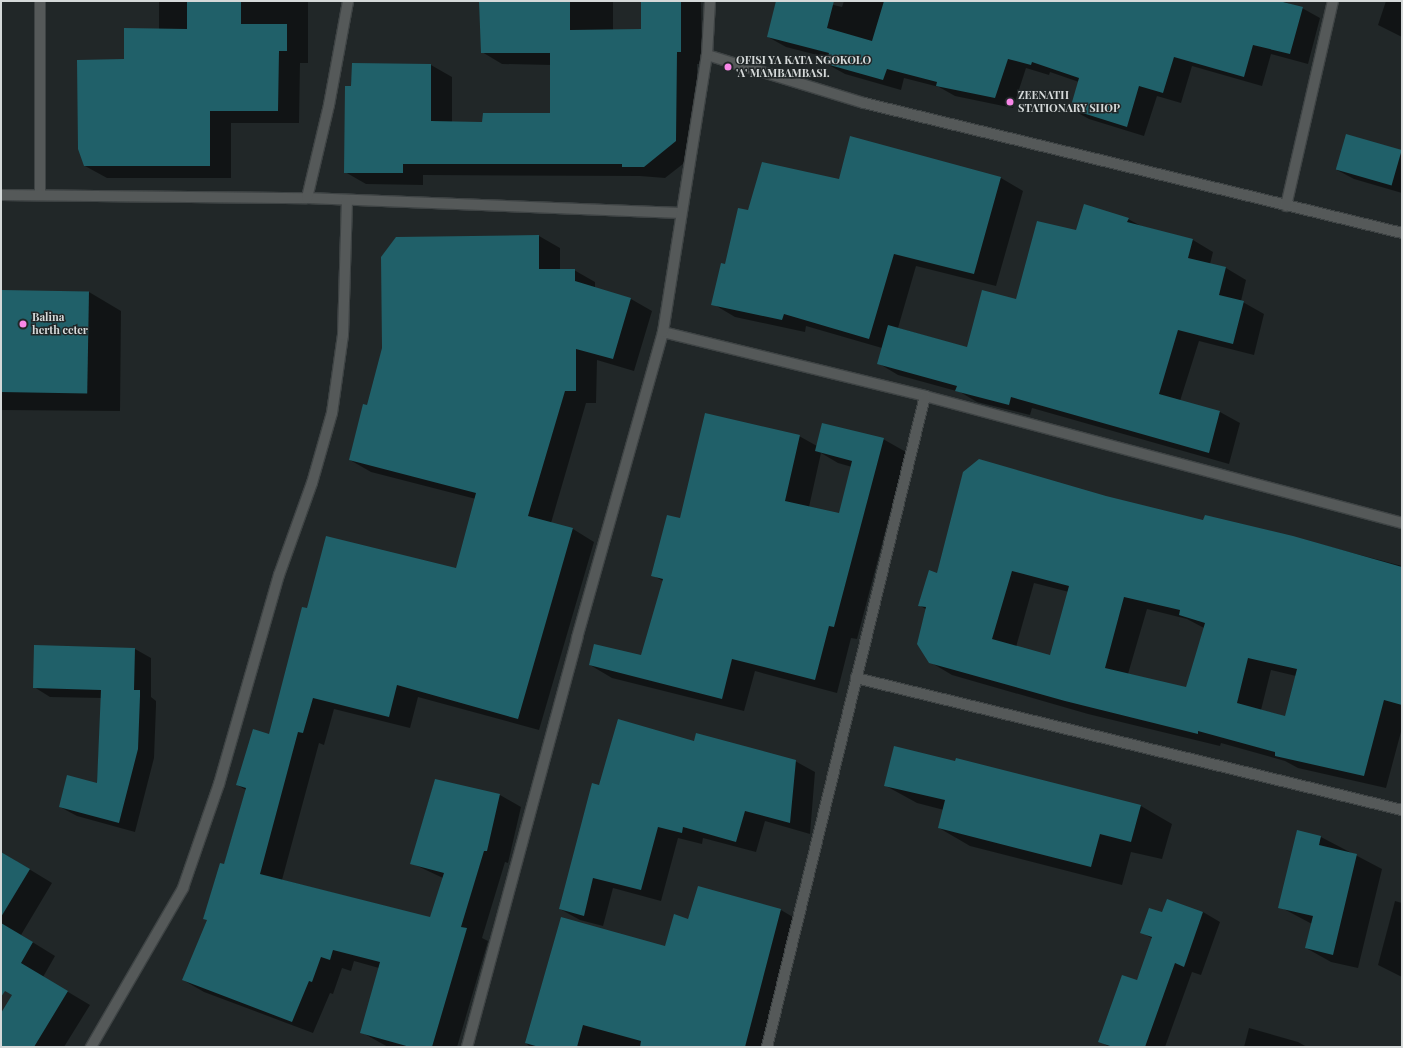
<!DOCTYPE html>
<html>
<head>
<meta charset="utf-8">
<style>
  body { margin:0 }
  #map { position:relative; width:1403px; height:1048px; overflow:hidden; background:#212728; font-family:"Playfair Display",serif }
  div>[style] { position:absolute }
  .shadow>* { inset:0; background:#0007 }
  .building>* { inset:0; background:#206069; transform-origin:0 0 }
  .roads { filter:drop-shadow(1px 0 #3e4344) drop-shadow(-1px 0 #3e4344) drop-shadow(0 1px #3e4344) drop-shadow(0 -1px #3e4344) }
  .minor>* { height:10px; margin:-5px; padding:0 5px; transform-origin:5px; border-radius:5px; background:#555959 }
  .dots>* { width:11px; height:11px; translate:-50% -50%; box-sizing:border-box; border:2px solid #212728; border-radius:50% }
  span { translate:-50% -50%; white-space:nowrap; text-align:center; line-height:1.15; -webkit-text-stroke:3px #212728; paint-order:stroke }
  .poi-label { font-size:11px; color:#d5d9d9; font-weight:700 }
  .left { translate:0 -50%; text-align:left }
  .frame { position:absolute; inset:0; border:2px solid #d5d9d9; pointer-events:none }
</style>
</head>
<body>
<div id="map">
  <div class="shadow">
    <i style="clip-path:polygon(159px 1px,308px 1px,308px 63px,300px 63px,299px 123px,231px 123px,231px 178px,107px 178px,85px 166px,125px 60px,159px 30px)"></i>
    <i style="clip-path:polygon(480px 1px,613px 1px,613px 30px,642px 30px,642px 1px,701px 1px,702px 64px,697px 64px,697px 153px,665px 178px,640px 176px,423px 175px,423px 185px,366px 184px,345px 172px,353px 64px,431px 65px,452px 77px,452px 122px,483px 123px,551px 114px,551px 65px,502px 64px,482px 52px)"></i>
    <i style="clip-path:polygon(777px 1px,817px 1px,842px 7px,844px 1px,1282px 1px,1302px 8px,1320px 18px,1308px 64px,1271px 54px,1262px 86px,1192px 66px,1181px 103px,1157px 96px,1144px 136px,1089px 119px,1071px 109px,1079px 82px,1050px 72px,1049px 75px,1026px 68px,1013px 108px,955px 96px,939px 87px,904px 78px,901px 90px,845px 74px,827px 64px,829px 58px,786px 47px,768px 37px)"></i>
    <i style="clip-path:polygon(1386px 1px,1402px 1px,1402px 37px,1378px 25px)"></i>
    <i style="clip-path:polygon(1347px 135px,1402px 151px,1402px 193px,1354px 179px,1337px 170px)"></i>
    <i style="clip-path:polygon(1001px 178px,1023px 191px,996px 286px,916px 266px,898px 328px,968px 348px,1017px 300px,1076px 231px,1128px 219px,1141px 226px,1193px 240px,1213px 252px,1210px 264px,1226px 268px,1246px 280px,1241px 301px,1264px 314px,1254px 355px,1199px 341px,1180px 401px,1220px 412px,1240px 423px,1229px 464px,1032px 408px,1030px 415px,977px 402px,960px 392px,898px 375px,878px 363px,882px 348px,806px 326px,805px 332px,735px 317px,713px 304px,748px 212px,839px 180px)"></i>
    <i style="clip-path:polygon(539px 236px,560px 248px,560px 270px,574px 270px,595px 282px,595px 288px,631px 299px,652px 311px,634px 371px,597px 360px,596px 403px,586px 403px,551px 523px,573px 529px,594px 542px,539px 730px,418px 697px,410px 728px,334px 709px,324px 745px,319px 743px,282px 880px,431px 918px,443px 878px,411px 863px,435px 780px,500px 795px,521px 807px,508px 863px,505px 862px,482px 938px,488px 941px,457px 1047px,388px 1047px,361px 1032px,379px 968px,354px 961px,351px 971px,342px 968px,333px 994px,330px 993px,313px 1033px,204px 992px,183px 980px,208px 920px,246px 790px,237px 785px,270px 735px,308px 609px,457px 569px,476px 499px,371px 472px,350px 460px,367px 406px)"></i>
    <i style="clip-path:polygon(1px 291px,89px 292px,121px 311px,120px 411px,1px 410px)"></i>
    <i style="clip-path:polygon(evenodd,799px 436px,817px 446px,883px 439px,906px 452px,857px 639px,851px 638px,837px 693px,755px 671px,744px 711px,612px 678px,590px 665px,642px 656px,663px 581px,652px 575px,681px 519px,799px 436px,821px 453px,838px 463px,852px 467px,840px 514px,809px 507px,821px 453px)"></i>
    <i style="clip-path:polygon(evenodd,1106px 497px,1204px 521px,1292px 537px,1402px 566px,1402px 728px,1386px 788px,1298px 768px,1285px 761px,1221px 743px,1220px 746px,1088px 714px,952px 675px,930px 662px,927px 610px,919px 605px,938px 574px,1106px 497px,1034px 583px,1069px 592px,1051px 656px,1016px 647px,1034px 583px,1106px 497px,1147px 609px,1187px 619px,1204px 628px,1187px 688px,1128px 674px,1147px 609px,1106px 497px,1271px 670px,1296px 676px,1286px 717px,1261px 710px,1271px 670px)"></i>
    <i style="clip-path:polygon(135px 649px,151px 658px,151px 697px,156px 701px,156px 706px,154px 758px,135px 832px,77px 816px,60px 807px,97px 784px,102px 698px,50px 697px,34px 687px)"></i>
    <i style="clip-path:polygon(695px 742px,795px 761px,815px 772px,810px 834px,765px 821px,756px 852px,703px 838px,702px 844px,678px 838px,661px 901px,613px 888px,603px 926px,580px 920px,560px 909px,600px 786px)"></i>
    <i style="clip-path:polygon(886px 786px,1141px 806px,1172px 824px,1162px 859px,1131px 852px,1122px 885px,970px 846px,939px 828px,944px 810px,917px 803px)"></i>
    <i style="clip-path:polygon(1321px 837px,1382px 869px,1358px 968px,1331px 962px,1306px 948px,1312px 924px,1280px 907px)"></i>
    <i style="clip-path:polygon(1px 852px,52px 883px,21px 935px,55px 956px,43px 977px,90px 1005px,64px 1047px,1px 1047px,1px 1015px,13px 994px,1px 987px)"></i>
    <i style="clip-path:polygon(1395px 901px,1402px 903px,1402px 977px,1378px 965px)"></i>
    <i style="clip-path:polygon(781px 910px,803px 923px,772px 1047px,530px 1047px,526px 1043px,666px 947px,689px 920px)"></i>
    <i style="clip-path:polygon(1203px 912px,1220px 922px,1201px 975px,1192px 972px,1165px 1047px,1109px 1047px,1100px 1041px,1137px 981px,1153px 939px,1141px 932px)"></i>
    <i style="clip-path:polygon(1249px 1028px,1298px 1042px,1307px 1047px,1244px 1047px)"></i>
  </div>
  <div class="building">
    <i style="clip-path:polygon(187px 1px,241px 1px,241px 24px,287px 24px,287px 51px,279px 51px,278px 111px,210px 111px,210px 166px,84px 166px,78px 149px,77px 60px,124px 59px,124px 28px,187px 29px)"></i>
    <i style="clip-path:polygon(479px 1px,570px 1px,570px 30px,641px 29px,641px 1px,681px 1px,681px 52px,677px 52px,676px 141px,644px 167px,622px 167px,622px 164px,403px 164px,403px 173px,344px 173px,345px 86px,351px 86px,352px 63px,431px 64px,431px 121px,482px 122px,483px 113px,550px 113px,550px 53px,481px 53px)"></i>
    <i style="clip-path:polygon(776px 1px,834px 1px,827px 28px,872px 41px,884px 1px,1279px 1px,1303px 7px,1290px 54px,1253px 45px,1244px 77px,1174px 57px,1163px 93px,1139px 86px,1127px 127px,1070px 109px,1079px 78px,1032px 62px,1031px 65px,1008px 59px,995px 98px,936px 86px,937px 82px,887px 69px,883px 80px,826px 64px,829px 53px,767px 37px)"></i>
    <i style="left:1346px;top:134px;width:58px;height:37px;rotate:16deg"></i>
    <i style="clip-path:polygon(850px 136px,1001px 177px,974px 274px,894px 254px,869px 339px,784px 314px,782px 320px,711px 305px,721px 263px,725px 264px,738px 208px,748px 210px,762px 162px,839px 179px)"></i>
    <i style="clip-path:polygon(1084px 204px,1129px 218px,1127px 222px,1193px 239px,1188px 258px,1226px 267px,1219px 295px,1244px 301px,1233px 344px,1178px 330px,1159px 394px,1220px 411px,1209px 453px,1011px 397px,1009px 405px,955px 391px,957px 386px,877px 364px,888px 325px,967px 347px,982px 290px,1016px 299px,1037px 221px,1076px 230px)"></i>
    <i style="clip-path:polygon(539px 235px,539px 269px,575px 269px,575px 281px,631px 298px,613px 359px,576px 349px,576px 391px,565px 391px,528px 516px,573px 528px,518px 719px,397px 685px,389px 717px,313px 698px,303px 733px,298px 732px,260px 874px,430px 917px,444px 873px,410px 864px,435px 779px,500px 794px,487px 851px,484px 851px,461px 927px,467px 928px,432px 1047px,410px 1047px,360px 1033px,380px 962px,333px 950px,330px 960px,321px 957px,312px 982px,309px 981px,292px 1022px,182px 980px,207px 920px,203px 919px,220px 863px,224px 864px,246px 788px,236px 785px,253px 729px,269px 734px,302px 607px,307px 608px,326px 536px,456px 568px,476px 493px,349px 460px,363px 404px,367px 405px,382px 348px,381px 257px,396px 237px)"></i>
    <i style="left:1px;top:290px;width:88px;height:102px;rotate:1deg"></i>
    <i style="clip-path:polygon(705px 413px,800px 435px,785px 501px,839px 513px,852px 461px,815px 451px,822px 423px,884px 438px,834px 627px,829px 626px,815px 680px,732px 659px,722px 699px,589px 665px,594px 644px,641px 655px,663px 579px,651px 576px,667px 515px,680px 518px)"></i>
    <i style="clip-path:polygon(evenodd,979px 459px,1106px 496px,1203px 520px,1205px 515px,1293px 536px,1402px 567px,1402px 705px,1384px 700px,1364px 776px,1275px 756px,1275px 752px,1198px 731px,1198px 734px,1065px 701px,929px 663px,917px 644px,926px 607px,918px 606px,929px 570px,937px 573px,963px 472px,979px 459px,1012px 571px,1069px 586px,1050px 655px,992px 639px,1012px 571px,979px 459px,1124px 597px,1180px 610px,1179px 615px,1205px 623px,1186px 687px,1105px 668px,1124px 597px,979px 459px,1248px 658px,1297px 669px,1285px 716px,1237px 703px,1248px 658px)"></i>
    <i style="clip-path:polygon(34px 645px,135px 648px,134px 690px,140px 690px,140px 696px,138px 749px,119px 823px,59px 807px,67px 775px,97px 783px,101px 690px,33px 688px)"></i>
    <i style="clip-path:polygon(618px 719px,694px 741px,696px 733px,796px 760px,790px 823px,745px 811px,736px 842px,683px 827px,682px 833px,658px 827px,641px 890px,593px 878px,584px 916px,559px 909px,592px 783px,599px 785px)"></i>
    <i style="clip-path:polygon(894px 746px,955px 761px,956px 758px,1141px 805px,1131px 842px,1100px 834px,1091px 867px,938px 828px,945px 800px,884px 786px)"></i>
    <i style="clip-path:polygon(1297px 830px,1321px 836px,1319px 845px,1357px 854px,1333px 955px,1305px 948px,1313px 916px,1278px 908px)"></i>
    <i style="clip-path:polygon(1px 852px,30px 869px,1px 917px)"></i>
    <i style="clip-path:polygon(698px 886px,781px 909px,745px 1047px,640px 1047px,641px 1041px,583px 1025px,577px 1047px,539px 1047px,525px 1043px,561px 917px,665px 946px,674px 914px,688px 919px)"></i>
    <i style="clip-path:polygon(1167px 899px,1203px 912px,1184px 967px,1175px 963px,1145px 1047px,1113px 1047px,1098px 1042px,1122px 975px,1137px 980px,1152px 937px,1140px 933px,1149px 908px,1162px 912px)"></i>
    <i style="clip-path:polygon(1px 923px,33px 942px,21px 963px,68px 991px,34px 1047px,1px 1047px,1px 1013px,12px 995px,5px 991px,1px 997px)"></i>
  </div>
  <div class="roads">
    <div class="minor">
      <i style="left:40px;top:1px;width:194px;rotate:90deg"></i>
      <i style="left:707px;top:55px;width:164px;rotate:17deg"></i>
      <i style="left:864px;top:103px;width:553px;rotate:13.58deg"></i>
      <i style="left:1px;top:195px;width:306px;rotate:0.6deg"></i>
      <i style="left:307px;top:198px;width:374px;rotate:2.3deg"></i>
      <i style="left:307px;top:198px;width:96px;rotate:-76.7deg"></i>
      <i style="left:329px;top:105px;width:106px;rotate:-79.6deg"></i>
      <i style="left:1286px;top:206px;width:210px;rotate:-77.1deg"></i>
      <i style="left:663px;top:332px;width:270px;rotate:13.7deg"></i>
      <i style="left:925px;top:396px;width:494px;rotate:14.9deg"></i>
      <i style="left:856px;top:678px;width:562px;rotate:13.59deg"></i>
      <i style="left:91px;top:1047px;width:184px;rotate:-59.9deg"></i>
      <i style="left:183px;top:888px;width:110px;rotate:-70.9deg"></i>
      <i style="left:219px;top:784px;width:217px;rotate:-74deg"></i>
      <i style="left:279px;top:575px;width:98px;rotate:-70.3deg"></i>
      <i style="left:312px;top:483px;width:73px;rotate:-74.1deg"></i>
      <i style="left:332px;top:413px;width:79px;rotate:-82deg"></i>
      <i style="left:343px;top:335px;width:135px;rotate:-88.3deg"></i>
      <i style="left:467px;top:1047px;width:424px;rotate:-74.9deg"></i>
      <i style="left:577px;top:638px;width:318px;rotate:-74.3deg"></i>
      <i style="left:663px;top:332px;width:280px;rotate:-81deg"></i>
      <i style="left:707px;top:55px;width:54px;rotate:-86.8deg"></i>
      <i style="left:767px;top:1047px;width:670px;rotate:-76.36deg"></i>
    </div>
  </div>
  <div class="dots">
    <i style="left:728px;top:67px;background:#f987e8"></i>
    <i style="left:1010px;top:102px;background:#f987e8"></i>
    <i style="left:23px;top:324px;background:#f987e8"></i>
  </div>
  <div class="poi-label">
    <span class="left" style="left:736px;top:67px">OFISI YA KATA NGOKOLO<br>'A' MAMBAMBASI.</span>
    <span class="left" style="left:1018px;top:102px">ZEENATH<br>STATIONARY SHOP</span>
    <span class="left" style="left:32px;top:324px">Balina<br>herth ceter</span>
  </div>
  <div class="frame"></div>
</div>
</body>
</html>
